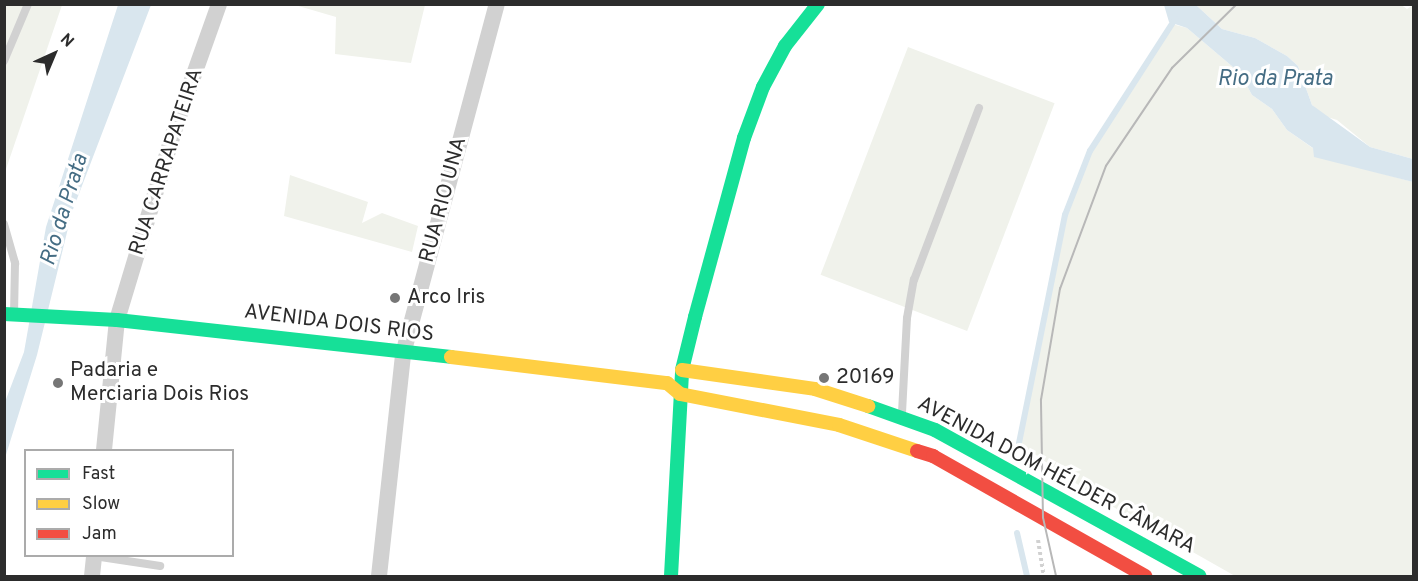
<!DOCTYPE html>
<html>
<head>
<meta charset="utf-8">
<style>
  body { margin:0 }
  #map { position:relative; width:1418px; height:581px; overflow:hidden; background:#fff; font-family:Overpass,sans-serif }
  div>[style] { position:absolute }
  .green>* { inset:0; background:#f0f2eb; transform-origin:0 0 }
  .water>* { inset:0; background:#d9e6ee }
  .stream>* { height:6px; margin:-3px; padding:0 3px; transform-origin:3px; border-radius:3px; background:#d9e6ee }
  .path>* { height:4px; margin-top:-2px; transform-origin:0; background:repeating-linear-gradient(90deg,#d1d1d1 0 3px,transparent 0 6px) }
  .lane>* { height:8px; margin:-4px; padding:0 4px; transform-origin:4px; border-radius:4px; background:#d1d1d1 }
  .street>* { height:16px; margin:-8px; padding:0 8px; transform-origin:8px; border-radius:8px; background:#d1d1d1 }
  .fast>* { height:14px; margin:-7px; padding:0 7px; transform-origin:7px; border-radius:7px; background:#16e098 }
  .slow>* { height:14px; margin:-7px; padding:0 7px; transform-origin:7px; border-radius:7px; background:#ffcf43 }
  .jam>* { height:14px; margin:-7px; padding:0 7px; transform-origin:7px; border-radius:7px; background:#f24e42 }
  .tram>* { height:1.5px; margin:-0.75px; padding:0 0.75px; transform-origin:0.75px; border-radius:0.75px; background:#b8b8b8 }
  .dots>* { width:16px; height:16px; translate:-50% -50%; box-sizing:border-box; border:3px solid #fff; border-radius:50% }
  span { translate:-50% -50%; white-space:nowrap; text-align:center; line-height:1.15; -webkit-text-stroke:6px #fff; paint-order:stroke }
  .street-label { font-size:21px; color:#2c2c2c }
  .poi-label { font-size:21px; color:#2c2c2c }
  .left { translate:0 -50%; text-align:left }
  .water-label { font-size:22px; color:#456d84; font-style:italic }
  .frame { position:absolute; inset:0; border:6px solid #2c2c2c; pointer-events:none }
  .legend { position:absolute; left:24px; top:449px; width:210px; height:108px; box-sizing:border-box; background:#fff; border:2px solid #ababab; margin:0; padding:8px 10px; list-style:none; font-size:18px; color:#2c2c2c }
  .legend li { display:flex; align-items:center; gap:12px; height:30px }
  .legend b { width:30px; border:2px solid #ababab }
  .north { position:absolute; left:24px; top:24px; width:60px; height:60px; -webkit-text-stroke:4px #fff; paint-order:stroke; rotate:44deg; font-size:16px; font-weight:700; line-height:24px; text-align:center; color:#2c2c2c }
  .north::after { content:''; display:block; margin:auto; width:21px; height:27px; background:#2c2c2c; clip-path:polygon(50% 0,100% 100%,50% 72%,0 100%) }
</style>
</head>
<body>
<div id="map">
  <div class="green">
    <i style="clip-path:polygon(1400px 4px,1407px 9px,1413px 5px,1413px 159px,1370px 147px,1337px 120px,1324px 116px,1312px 105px,1298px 66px,1287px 56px,1255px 38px,1222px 29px,1196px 5px)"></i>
    <i style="clip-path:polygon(4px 5px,62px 5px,5px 172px,4px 172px)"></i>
    <i style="clip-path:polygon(295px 5px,425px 4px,425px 5px,411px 63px,335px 54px,336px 17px)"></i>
    <i style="clip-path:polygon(1172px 24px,1187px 28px,1240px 73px,1252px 95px,1272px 109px,1287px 130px,1314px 149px,1335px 161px,1413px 182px,1413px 576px,1235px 576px,1094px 496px,1019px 443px,1065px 215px,1090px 151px)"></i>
    <i style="left:908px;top:47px;width:157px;height:244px;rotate:21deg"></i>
    <i style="clip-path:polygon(290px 175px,368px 202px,362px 223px,382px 213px,418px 226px,412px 252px,284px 216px)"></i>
  </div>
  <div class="water">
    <i style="clip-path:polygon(118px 5px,151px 5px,72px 212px,37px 355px,5px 458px,5px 402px,24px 352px,46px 227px)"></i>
    <i style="clip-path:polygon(1164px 5px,1196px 5px,1222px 29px,1255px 38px,1287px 56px,1298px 66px,1312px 105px,1370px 147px,1413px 159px,1413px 182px,1314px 157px,1313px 148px,1287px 130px,1272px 109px,1252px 95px,1240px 73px,1187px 28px,1169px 22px)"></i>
  </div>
  <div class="stream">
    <i style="left:1019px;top:443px;width:233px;rotate:-78.6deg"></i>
    <i style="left:1065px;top:215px;width:69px;rotate:-68.7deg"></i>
    <i style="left:1090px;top:151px;width:157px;rotate:-57.2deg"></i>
    <i style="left:1017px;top:533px;width:44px;rotate:76.9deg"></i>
  </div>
  <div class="path">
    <i style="left:1038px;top:540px;width:36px;rotate:81deg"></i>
  </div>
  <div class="lane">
    <i style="left:4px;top:61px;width:62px;rotate:-67.2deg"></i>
    <i style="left:4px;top:224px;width:41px;rotate:74.2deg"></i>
    <i style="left:15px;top:263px;width:50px;rotate:91.1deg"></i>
    <i style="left:902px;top:413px;width:95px;rotate:-87deg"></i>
    <i style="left:907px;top:318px;width:39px;rotate:-80deg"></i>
    <i style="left:914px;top:280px;width:184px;rotate:-69.3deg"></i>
    <i style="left:94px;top:556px;width:67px;rotate:8.6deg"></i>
  </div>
  <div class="street">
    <i style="left:104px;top:450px;width:131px;rotate:-84.3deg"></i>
    <i style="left:117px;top:320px;width:204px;rotate:-73.2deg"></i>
    <i style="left:176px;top:125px;width:128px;rotate:-70.4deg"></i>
    <i style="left:92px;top:576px;width:20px;rotate:-84deg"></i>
    <i style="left:379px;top:576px;width:223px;rotate:-83.8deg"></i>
    <i style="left:403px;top:354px;width:362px;rotate:-75deg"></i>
  </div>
  <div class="fast">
    <i style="left:4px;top:314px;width:113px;rotate:3deg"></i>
    <i style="left:117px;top:320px;width:336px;rotate:6.3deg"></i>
    <i style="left:868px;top:406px;width:71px;rotate:19.7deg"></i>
    <i style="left:935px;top:430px;width:302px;rotate:28.9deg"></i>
    <i style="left:671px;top:576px;width:206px;rotate:-86.9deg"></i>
    <i style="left:682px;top:370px;width:55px;rotate:-76.2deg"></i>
    <i style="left:695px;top:317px;width:186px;rotate:-74.7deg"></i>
    <i style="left:744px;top:138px;width:54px;rotate:-69.6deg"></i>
    <i style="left:763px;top:87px;width:47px;rotate:-61.8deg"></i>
    <i style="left:785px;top:46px;width:53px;rotate:-51.8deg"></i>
  </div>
  <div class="slow">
    <i style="left:451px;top:357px;width:218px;rotate:6.9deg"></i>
    <i style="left:667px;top:383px;width:17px;rotate:40deg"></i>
    <i style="left:682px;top:370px;width:134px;rotate:8.1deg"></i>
    <i style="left:815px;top:389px;width:56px;rotate:17.8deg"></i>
    <i style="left:680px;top:394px;width:162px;rotate:11deg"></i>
    <i style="left:839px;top:425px;width:82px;rotate:18.4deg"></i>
  </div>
  <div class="jam">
    <i style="left:917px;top:451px;width:17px;rotate:17deg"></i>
    <i style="left:933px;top:456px;width:244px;rotate:29.5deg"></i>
  </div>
  <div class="tram">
    <i style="left:1056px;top:576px;width:59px;rotate:-102.6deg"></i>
    <i style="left:1043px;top:518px;width:118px;rotate:-91deg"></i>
    <i style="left:1041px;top:400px;width:113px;rotate:-80.3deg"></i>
    <i style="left:1060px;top:289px;width:131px;rotate:-69.5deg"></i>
    <i style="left:1106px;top:166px;width:118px;rotate:-56deg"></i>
    <i style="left:1172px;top:68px;width:91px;rotate:-44.6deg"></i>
  </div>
  <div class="dots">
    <i style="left:395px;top:298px;background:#767676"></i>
    <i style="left:824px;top:378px;background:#767676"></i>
    <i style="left:58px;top:383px;background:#767676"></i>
  </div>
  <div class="street-label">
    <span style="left:167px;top:162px;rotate:-72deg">RUA CARRAPATEIRA</span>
    <span style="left:444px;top:200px;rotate:-75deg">RUA RIO UNA</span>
    <span style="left:339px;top:324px;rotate:7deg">AVENIDA DOIS RIOS</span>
    <span style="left:1056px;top:476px;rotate:28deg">AVENIDA DOM HÉLDER CÂMARA</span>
  </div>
  <div class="poi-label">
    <span class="left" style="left:407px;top:298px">Arco Iris</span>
    <span class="left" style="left:70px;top:383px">Padaria e<br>Merciaria Dois Rios</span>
    <span class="left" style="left:836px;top:378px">20169</span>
  </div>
  <div class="water-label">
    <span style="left:1275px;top:80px">Rio da Prata</span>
    <span style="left:65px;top:210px;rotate:-73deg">Rio da Prata</span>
  </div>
  <div class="frame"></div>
  <ul class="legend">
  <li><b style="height:8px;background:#16e098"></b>Fast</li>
  <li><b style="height:8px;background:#ffcf43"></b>Slow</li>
  <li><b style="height:8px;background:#f24e42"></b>Jam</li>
  </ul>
  <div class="north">N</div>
</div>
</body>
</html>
